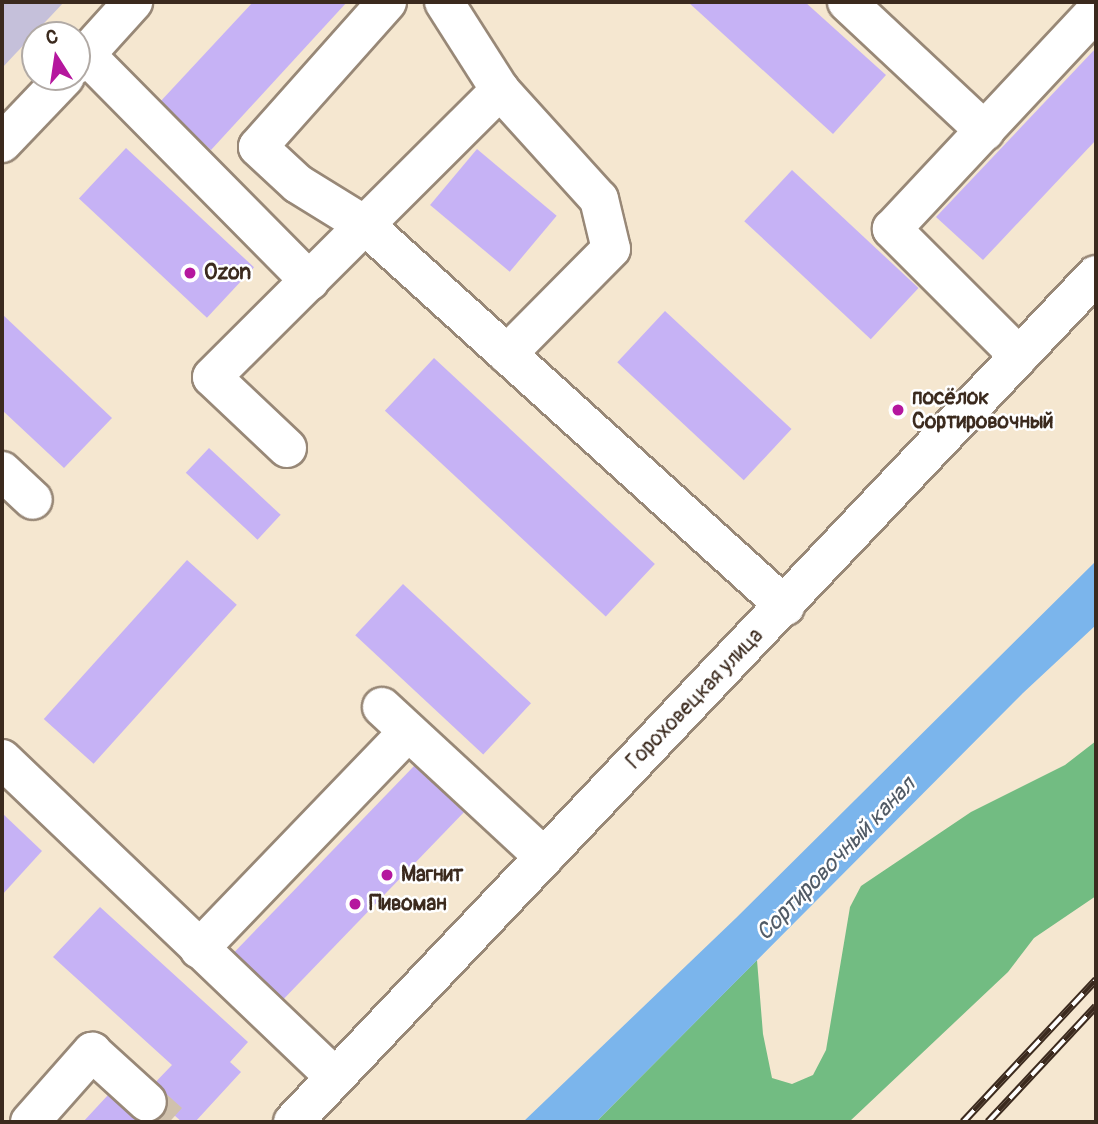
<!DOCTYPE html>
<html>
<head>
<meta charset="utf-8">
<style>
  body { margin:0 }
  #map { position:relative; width:1098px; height:1124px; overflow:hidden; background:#f5e7d0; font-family:Pangolin,sans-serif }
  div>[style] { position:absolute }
  .industrial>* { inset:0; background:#c5c0da }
  .forest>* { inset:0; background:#72bc82 }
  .water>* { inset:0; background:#7bb5ec }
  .building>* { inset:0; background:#c6b2f5; transform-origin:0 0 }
  .minor-tunnel>* { height:38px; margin-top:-19px; transform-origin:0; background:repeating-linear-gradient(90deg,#d0c1ac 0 38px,transparent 0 57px) }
  .roads { filter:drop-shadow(2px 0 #988877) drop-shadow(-2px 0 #988877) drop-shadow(0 2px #988877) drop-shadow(0 -2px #988877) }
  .minor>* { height:38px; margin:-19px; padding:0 19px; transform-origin:19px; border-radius:19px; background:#fff }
  .rail>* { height:8px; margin-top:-4px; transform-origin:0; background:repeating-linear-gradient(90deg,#fff 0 16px,#3b2a1e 0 32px); box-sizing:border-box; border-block:2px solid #3b2a1e }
  .dots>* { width:19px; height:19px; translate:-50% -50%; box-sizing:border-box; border:4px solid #fff; border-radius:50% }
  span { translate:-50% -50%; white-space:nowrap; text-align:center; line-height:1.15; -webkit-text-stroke:5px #fff; paint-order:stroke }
  .poi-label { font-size:21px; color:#3b2a1e; font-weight:700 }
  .left { translate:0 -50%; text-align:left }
  .street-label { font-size:21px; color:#3b2a1e }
  .water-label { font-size:23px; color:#515b66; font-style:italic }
  .frame { position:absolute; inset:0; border:4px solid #3b2a1e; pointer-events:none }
  .north { position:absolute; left:21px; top:21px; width:70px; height:70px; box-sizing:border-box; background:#fff; border:2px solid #b1aaa5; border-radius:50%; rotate:348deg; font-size:19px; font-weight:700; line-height:28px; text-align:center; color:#3b2a1e }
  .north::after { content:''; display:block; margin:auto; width:24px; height:32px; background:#b5179e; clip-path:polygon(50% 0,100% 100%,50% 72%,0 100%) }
</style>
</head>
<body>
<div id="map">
  <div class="industrial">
    <i style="clip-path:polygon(2px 2px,64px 2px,2px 68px)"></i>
  </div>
  <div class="forest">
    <i style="clip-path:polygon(1096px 741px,1096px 896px,1034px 938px,1008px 972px,849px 1122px,596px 1122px,757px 960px,763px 1034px,772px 1078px,792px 1084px,813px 1075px,826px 1050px,850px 907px,861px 886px,971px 812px,1065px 765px)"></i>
  </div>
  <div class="water">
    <i style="clip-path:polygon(1096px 561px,1096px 625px,1023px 693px,596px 1122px,523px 1122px,736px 918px)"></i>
  </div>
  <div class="building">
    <i style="clip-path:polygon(253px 2px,347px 2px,211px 150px,159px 103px)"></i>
    <i style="clip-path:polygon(688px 2px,805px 2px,886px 75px,833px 134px)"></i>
    <i style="clip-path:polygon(1096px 48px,1096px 140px,983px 260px,936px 217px)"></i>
    <i style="left:126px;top:148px;width:175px;height:69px;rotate:43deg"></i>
    <i style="left:477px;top:149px;width:104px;height:73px;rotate:40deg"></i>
    <i style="left:792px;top:170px;width:173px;height:70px;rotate:43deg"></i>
    <i style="left:665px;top:311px;width:173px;height:70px;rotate:43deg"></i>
    <i style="clip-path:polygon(2px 314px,112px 418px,64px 468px,2px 410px)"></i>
    <i style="left:434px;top:358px;width:302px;height:72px;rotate:43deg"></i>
    <i style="left:209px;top:448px;width:98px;height:34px;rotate:43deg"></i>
    <i style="left:187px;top:560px;width:67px;height:214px;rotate:42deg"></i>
    <i style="left:403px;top:584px;width:175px;height:70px;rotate:43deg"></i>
    <i style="left:415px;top:765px;width:68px;height:264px;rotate:44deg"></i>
    <i style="clip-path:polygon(2px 813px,42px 851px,2px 895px)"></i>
    <i style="clip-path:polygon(100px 907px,248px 1042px,230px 1062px,241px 1072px,195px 1122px,182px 1122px,174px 1115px,168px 1122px,83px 1122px,108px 1095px,133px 1117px,151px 1097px,146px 1092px,172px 1065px,53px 957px)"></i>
  </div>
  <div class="minor-tunnel">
    <i style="left:147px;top:1102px;width:30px;rotate:42deg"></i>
  </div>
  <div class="roads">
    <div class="minor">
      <i style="left:387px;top:2px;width:194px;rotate:131.7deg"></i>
      <i style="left:258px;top:147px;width:54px;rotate:42.8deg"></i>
      <i style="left:298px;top:184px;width:80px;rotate:31.7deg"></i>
      <i style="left:366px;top:226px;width:566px;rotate:42.21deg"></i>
      <i style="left:444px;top:2px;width:104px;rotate:57.5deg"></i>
      <i style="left:500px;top:90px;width:147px;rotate:47.8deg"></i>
      <i style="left:599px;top:199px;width:51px;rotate:76.5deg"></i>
      <i style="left:611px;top:249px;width:148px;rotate:134.7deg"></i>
      <i style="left:847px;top:2px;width:189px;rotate:43.1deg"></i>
      <i style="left:86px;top:55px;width:318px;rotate:45.3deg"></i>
      <i style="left:77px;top:64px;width:84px;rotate:-47.9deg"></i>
      <i style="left:2px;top:143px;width:91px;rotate:-46.3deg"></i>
      <i style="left:1019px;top:356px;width:180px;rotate:-135deg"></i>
      <i style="left:892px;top:229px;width:299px;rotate:-46.9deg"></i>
      <i style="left:287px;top:448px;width:103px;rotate:-136.6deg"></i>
      <i style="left:212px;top:377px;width:407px;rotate:-44.9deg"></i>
      <i style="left:2px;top:471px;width:42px;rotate:43.1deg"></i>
      <i style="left:382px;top:707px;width:221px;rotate:42.8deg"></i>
      <i style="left:2px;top:759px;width:460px;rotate:43.7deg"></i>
      <i style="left:199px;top:949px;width:301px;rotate:-46.1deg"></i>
      <i style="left:30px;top:1122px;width:94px;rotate:-48.5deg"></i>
      <i style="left:92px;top:1052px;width:74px;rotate:42.3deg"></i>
      <i style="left:293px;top:1122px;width:1167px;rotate:-46.53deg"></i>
    </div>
  </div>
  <div class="rail">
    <i style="left:963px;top:1122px;width:195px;rotate:-46.9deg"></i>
    <i style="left:988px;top:1122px;width:158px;rotate:-47deg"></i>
  </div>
  <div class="dots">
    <i style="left:190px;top:273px;background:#b5179e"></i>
    <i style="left:898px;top:410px;background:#b5179e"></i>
    <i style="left:387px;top:875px;background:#b5179e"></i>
    <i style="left:355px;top:904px;background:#b5179e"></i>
  </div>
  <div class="poi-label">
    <span class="left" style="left:204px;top:273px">Ozon</span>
    <span class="left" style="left:912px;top:410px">посёлок<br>Сортировочный</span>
    <span class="left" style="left:401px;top:875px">Магнит</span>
    <span class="left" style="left:369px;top:904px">Пивоман</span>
  </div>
  <div class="street-label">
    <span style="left:695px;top:699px;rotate:-46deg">Гороховецкая улица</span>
  </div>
  <div class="water-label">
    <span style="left:836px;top:859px;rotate:-46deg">Сортировочный канал</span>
  </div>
  <div class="frame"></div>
  <div class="north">С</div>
</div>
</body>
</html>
